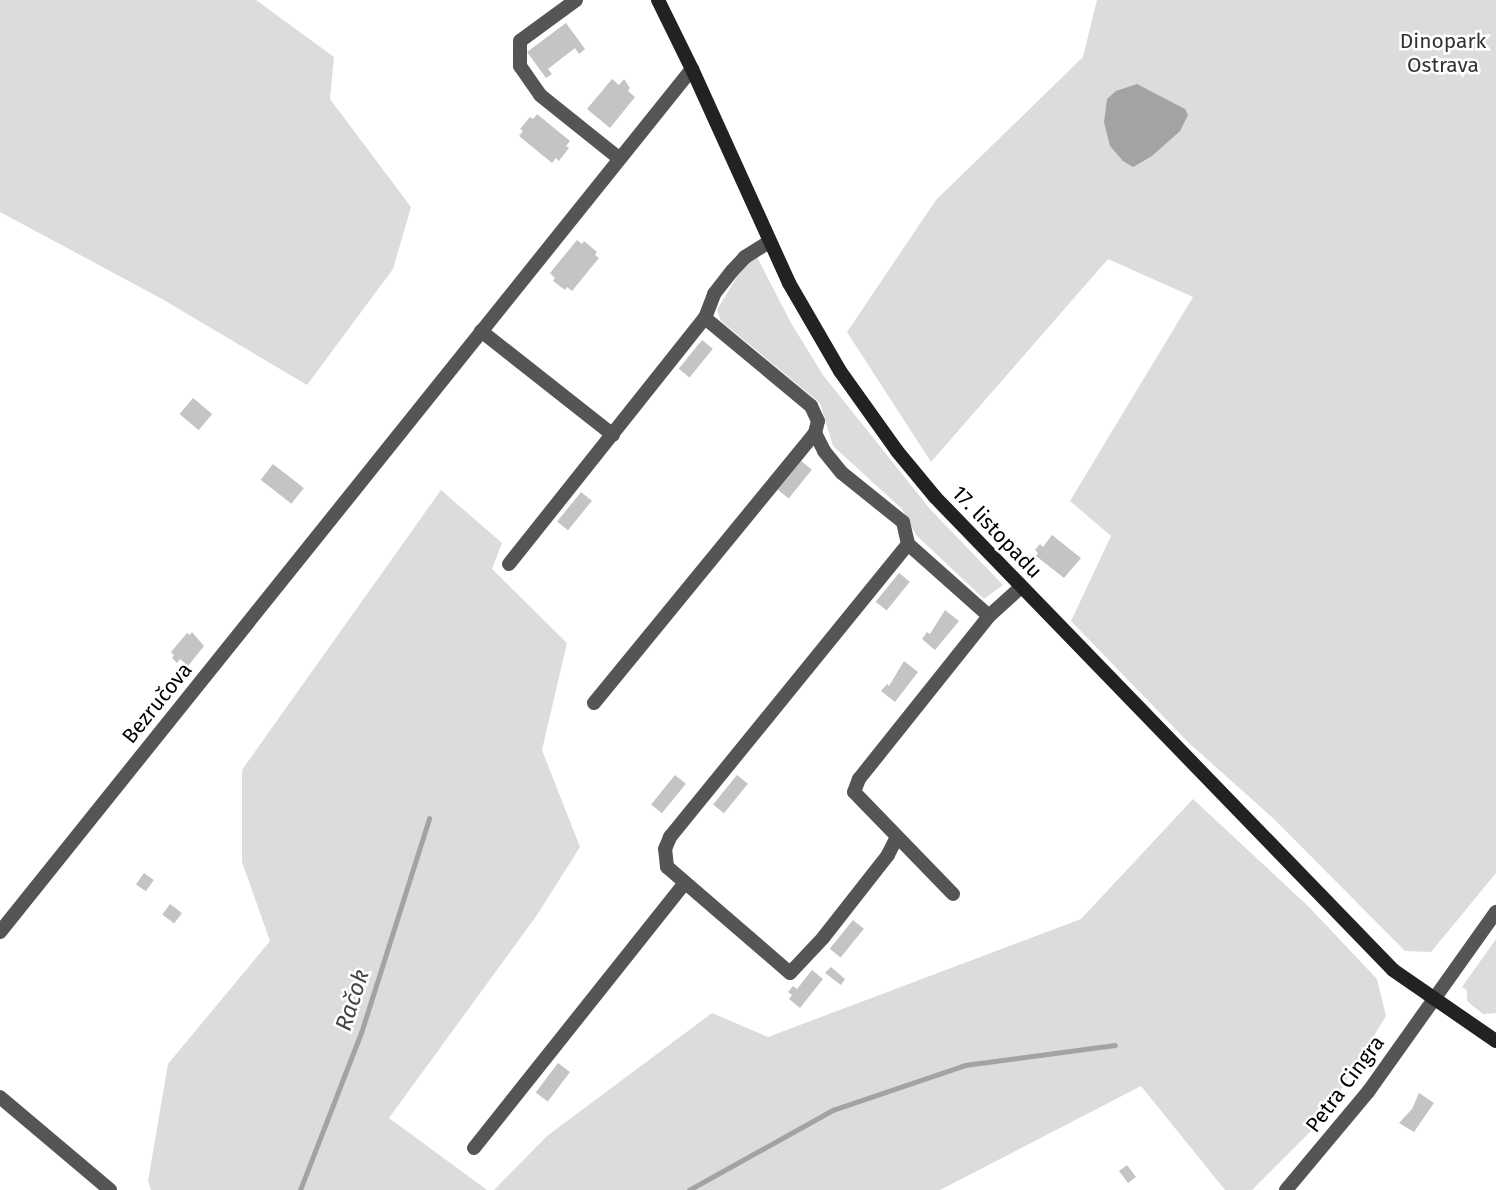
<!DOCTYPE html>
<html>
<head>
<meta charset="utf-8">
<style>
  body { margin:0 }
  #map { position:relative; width:1496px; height:1190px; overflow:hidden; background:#fff; font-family:"Fira Sans",sans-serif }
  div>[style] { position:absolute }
  .green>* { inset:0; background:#dcdcdc }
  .water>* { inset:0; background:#a3a3a3 }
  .stream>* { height:4.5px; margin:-2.25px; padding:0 2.25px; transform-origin:2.25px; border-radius:2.25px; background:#a3a3a3 }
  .building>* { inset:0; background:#c4c4c4; transform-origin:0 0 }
  .minor>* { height:14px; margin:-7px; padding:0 7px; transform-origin:7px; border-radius:7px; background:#555 }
  .tertiary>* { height:14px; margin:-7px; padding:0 7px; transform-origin:7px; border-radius:7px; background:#555 }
  .secondary>* { height:14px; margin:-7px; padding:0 7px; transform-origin:7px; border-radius:7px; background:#222 }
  span { translate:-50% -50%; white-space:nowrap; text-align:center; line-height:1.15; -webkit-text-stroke:5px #fff; paint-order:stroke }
  .park-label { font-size:21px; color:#333 }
  .street-label { font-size:21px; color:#000 }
  .water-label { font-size:23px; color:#444; font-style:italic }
</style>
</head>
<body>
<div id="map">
  <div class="green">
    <i style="clip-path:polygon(0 0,256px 0,334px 57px,330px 99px,411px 207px,393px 269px,307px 385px,162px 299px,0 212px)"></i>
    <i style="clip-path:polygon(1097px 0,1496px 0,1496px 873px,1431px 952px,1405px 951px,1274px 819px,1189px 743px,1071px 621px,1111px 536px,1070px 501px,1193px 297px,1108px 259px,931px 462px,847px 332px,936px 200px,1083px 57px)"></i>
    <i style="clip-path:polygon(757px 257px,791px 323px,823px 375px,930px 509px,1003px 585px,984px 599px,916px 535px,902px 509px,833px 446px,820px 403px,721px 321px,717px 310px,744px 265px)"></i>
    <i style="clip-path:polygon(441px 490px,502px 543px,492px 569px,567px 643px,542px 750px,580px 847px,537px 915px,389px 1118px,487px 1190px,151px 1190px,148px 1181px,168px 1064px,270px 941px,242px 862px,242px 770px)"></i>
    <i style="clip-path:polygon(1193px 799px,1308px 906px,1377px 979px,1386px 1016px,1323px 1119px,1252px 1190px,1225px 1190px,1141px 1086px,940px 1190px,494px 1190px,547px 1136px,712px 1013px,768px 1037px,1081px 919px)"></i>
    <i style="clip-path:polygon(1496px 939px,1496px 1013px,1483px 1014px,1467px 1001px,1467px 990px,1462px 987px)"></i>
  </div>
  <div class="water">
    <i style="clip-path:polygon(1137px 84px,1185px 109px,1188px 115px,1180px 131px,1152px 156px,1133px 167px,1123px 161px,1110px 146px,1104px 122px,1107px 99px,1116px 91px)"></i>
  </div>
  <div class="stream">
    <i style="left:300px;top:1190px;width:168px;rotate:-68.8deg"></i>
    <i style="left:361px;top:1033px;width:225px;rotate:-72.4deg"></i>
    <i style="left:689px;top:1190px;width:165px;rotate:-29.1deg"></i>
    <i style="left:833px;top:1110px;width:139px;rotate:-18.8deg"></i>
    <i style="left:965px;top:1065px;width:151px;rotate:-7.6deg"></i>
  </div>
  <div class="building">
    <i style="clip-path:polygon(566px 23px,585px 49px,579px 54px,575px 48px,548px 69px,552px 74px,546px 78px,527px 52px)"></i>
    <i style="clip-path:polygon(612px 79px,619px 85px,624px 79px,630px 88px,628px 91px,635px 97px,610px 128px,587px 109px)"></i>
    <i style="clip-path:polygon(537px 114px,570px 141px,566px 146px,569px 148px,559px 161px,556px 158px,552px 163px,519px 136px,523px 131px,520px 129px,530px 117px,533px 119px)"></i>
    <i style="clip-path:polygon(577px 240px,582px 244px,584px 241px,597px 252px,595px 255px,599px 258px,572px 291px,567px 287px,565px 290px,553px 281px,555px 278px,550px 273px)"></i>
    <i style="left:702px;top:340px;width:14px;height:37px;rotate:39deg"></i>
    <i style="left:193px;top:398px;width:25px;height:21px;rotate:40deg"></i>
    <i style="left:801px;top:461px;width:14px;height:37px;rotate:39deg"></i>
    <i style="left:273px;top:464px;width:39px;height:20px;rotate:38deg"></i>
    <i style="left:581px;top:492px;width:14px;height:38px;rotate:39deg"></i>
    <i style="clip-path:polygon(1052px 535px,1081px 558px,1064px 578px,1036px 556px,1038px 553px,1035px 550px,1040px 544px,1043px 547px)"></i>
    <i style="left:899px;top:573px;width:14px;height:37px;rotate:39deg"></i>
    <i style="clip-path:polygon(945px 610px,959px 621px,935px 650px,922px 639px,927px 632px,930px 634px)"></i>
    <i style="clip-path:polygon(192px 632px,204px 646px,188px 666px,180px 659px,177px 663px,172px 658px,174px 655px,171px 652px,187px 633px,190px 635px)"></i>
    <i style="clip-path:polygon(904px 661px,918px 672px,895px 702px,881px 691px,887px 684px,889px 686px)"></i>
    <i style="left:675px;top:775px;width:14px;height:38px;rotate:39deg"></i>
    <i style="left:737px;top:775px;width:14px;height:38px;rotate:39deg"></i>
    <i style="left:144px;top:873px;width:12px;height:14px;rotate:35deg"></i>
    <i style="left:170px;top:904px;width:15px;height:13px;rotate:37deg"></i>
    <i style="left:853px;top:920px;width:14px;height:37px;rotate:39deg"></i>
    <i style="clip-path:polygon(831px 967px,845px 979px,841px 985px,825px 973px)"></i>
    <i style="clip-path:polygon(812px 970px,823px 979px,800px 1008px,789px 999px,792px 995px,788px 992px,793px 986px,797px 989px)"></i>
    <i style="left:558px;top:1063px;width:15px;height:37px;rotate:37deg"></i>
    <i style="clip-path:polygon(1419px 1093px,1434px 1103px,1414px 1132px,1399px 1123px,1412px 1109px)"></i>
    <i style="left:1127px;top:1165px;width:15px;height:10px;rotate:53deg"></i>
  </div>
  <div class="minor">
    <i style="left:576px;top:0;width:69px;rotate:143.8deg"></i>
    <i style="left:520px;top:41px;width:25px;rotate:90deg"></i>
    <i style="left:520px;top:66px;width:35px;rotate:55deg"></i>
    <i style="left:540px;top:95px;width:102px;rotate:38.7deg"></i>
    <i style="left:481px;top:331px;width:168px;rotate:38.2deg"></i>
    <i style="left:815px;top:433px;width:20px;rotate:63deg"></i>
    <i style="left:824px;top:451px;width:28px;rotate:51deg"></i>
    <i style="left:842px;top:473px;width:78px;rotate:38.8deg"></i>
    <i style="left:903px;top:522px;width:23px;rotate:77deg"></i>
    <i style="left:908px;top:544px;width:108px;rotate:41.6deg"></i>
    <i style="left:509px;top:564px;width:315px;rotate:-51.5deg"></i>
    <i style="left:705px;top:318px;width:26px;rotate:-69deg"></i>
    <i style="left:714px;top:294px;width:29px;rotate:-52deg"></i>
    <i style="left:732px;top:271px;width:19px;rotate:-47deg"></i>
    <i style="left:745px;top:257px;width:28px;rotate:-32deg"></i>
    <i style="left:594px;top:703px;width:349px;rotate:-50.7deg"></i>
    <i style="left:815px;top:433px;width:12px;rotate:-76deg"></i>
    <i style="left:818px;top:421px;width:17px;rotate:-115deg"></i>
    <i style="left:811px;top:406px;width:138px;rotate:-140.3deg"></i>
    <i style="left:896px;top:839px;width:18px;rotate:117deg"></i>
    <i style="left:888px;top:855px;width:105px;rotate:128.1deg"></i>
    <i style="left:823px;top:938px;width:48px;rotate:133.3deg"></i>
    <i style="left:790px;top:973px;width:162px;rotate:-139.2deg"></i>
    <i style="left:667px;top:867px;width:18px;rotate:-96deg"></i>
    <i style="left:665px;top:849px;width:13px;rotate:-67deg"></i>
    <i style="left:670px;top:837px;width:377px;rotate:-50.9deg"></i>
    <i style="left:953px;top:894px;width:142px;rotate:-134.1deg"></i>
    <i style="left:854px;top:792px;width:14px;rotate:-69deg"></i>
    <i style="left:859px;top:779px;width:208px;rotate:-51.4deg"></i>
    <i style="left:989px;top:616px;width:43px;rotate:-42.2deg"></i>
    <i style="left:0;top:932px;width:1106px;rotate:-51.28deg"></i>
    <i style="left:0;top:1097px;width:144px;rotate:40.2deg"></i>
    <i style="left:474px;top:1148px;width:337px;rotate:-51.5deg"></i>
  </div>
  <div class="tertiary">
    <i style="left:1286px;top:1190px;width:128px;rotate:-50.1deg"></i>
    <i style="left:1368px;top:1092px;width:221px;rotate:-54.6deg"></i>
  </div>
  <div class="secondary">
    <i style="left:658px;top:0;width:77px;rotate:63.8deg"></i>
    <i style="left:692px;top:69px;width:235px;rotate:65.6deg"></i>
    <i style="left:789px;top:283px;width:102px;rotate:59.9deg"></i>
    <i style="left:840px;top:371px;width:98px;rotate:54.5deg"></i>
    <i style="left:897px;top:451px;width:60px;rotate:50.4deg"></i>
    <i style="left:935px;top:497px;width:658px;rotate:45.92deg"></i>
    <i style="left:1393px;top:970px;width:125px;rotate:34.6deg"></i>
  </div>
  <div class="park-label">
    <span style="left:1443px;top:53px">Dinopark<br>Ostrava</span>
  </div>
  <div class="street-label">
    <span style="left:997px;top:532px;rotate:46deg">17. listopadu</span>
    <span style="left:157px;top:703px;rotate:-51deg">Bezručova</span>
    <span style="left:1345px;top:1084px;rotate:-53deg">Petra Cingra</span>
  </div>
  <div class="water-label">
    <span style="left:352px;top:1000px;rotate:-72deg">Račok</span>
  </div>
</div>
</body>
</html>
